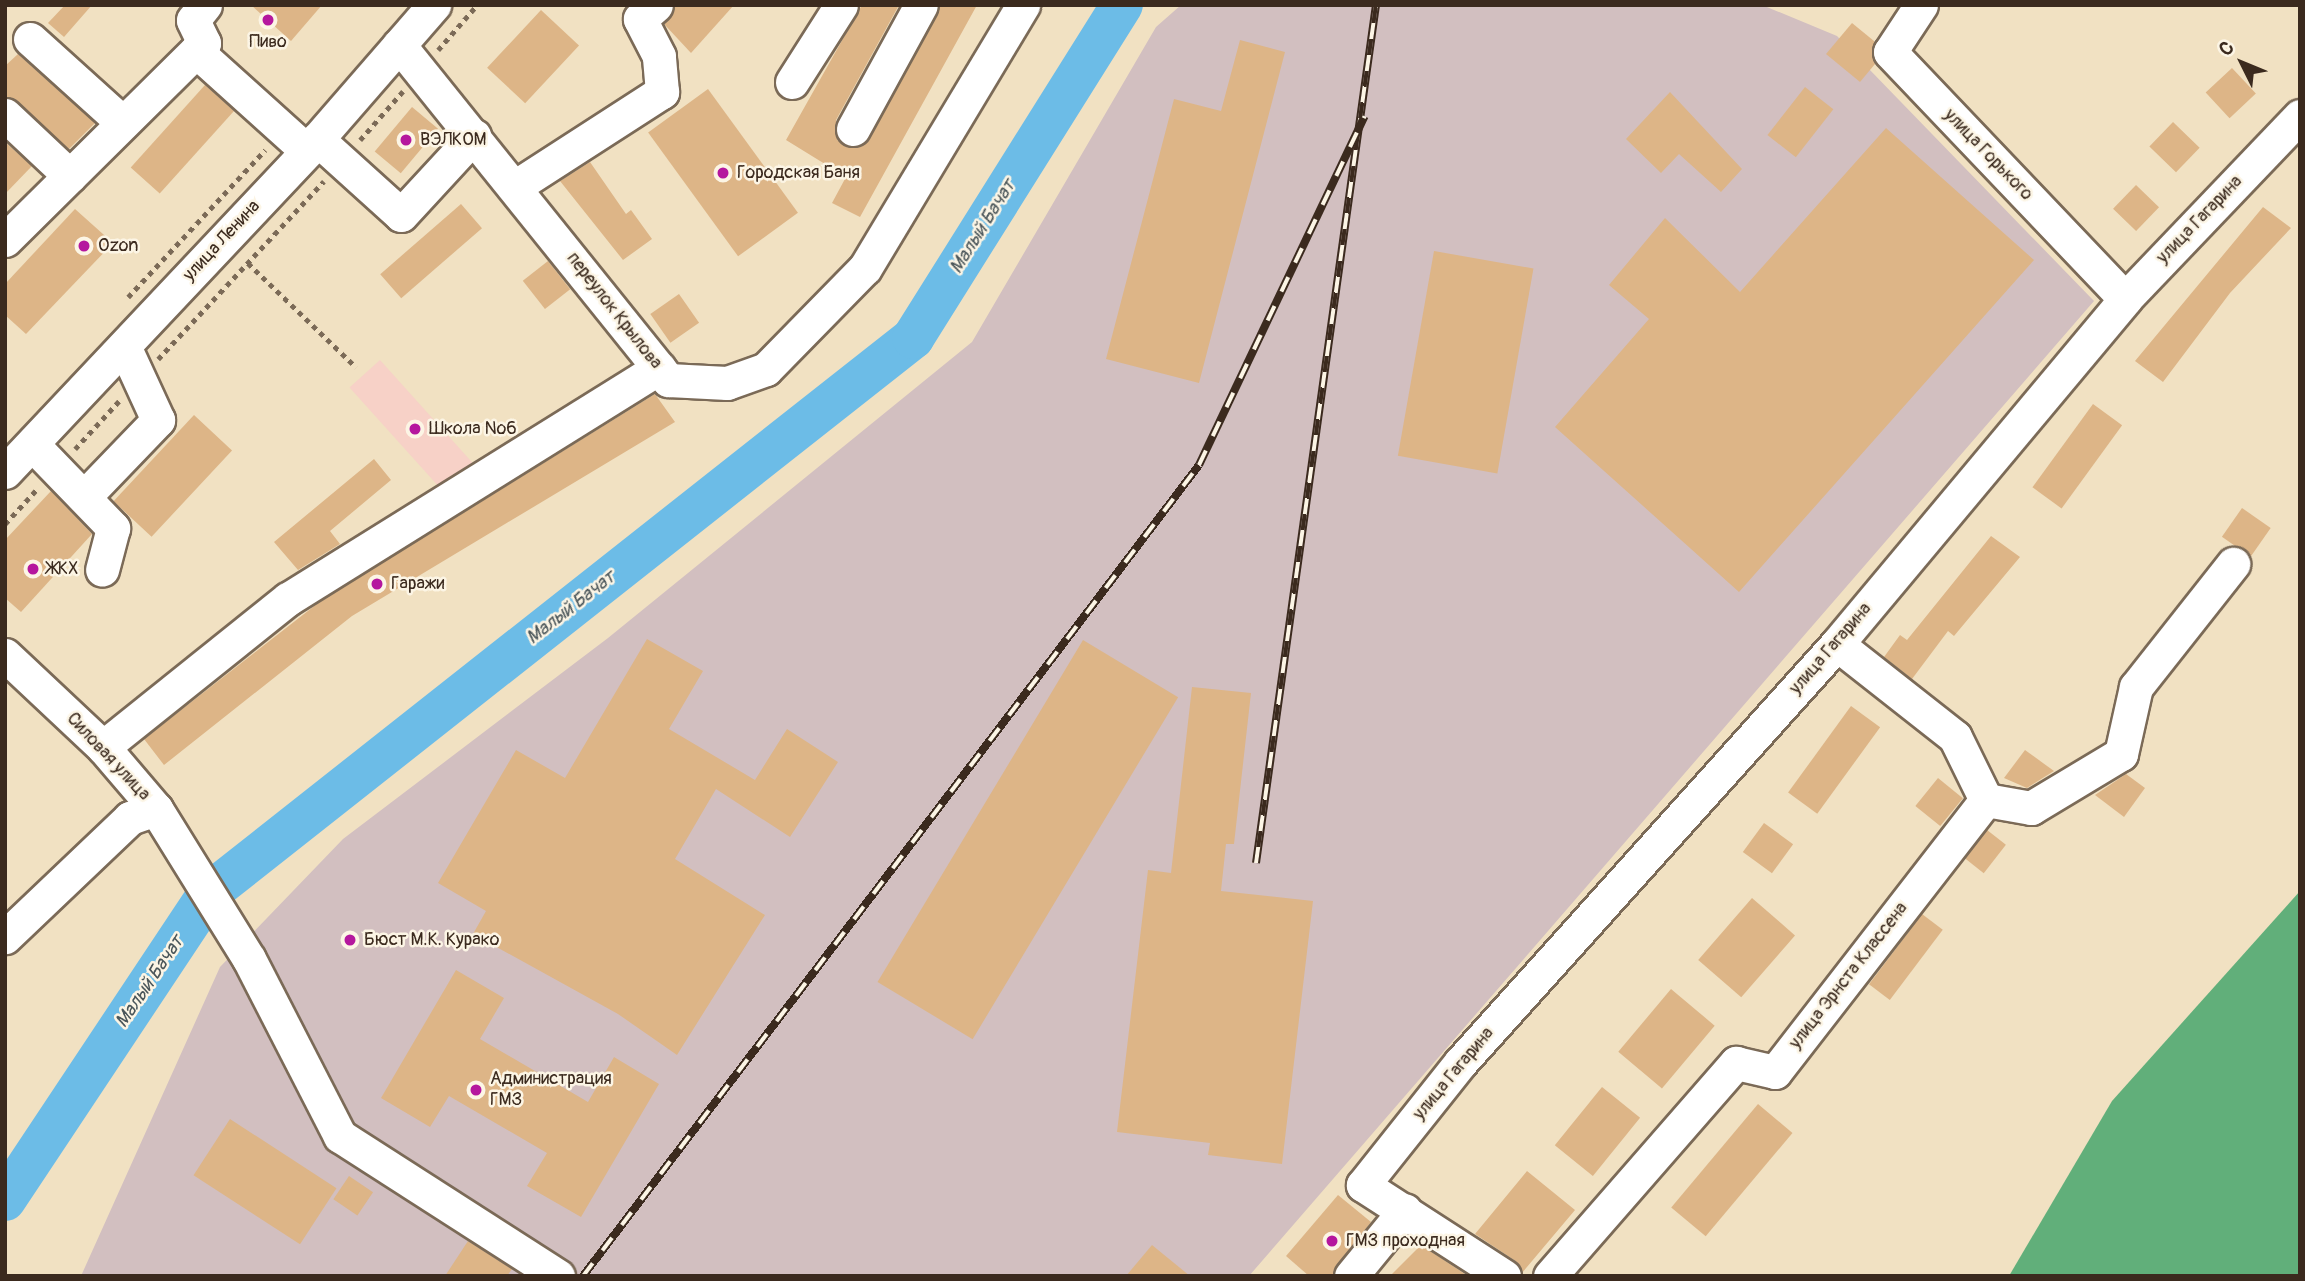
<!DOCTYPE html>
<html>
<head>
<meta charset="utf-8">
<style>
  body { margin:0 }
  #map { position:relative; width:2305px; height:1281px; overflow:hidden; background:#f1e1c2; font-family:Pangolin,sans-serif }
  div>[style] { position:absolute }
  .built>* { inset:0; background:#f7d1c7; transform-origin:0 0 }
  .industrial>* { inset:0; background:#d2bfc0 }
  .forest>* { inset:0; background:#61af7a }
  .river>* { height:42px; margin:-21px; padding:0 21px; transform-origin:21px; border-radius:21px; background:#6cbce7 }
  .building>* { inset:0; background:#ddb587; transform-origin:0 0 }
  .path>* { height:4.5px; margin-top:-2.25px; transform-origin:0; background:repeating-linear-gradient(90deg,#7b6a57 0 5px,transparent 0 10px) }
  .roads { filter:drop-shadow(2px 0 #7b6a57) drop-shadow(-2px 0 #7b6a57) drop-shadow(0 2px #7b6a57) drop-shadow(0 -2px #7b6a57) }
  .minor>* { height:33px; margin:-16.5px; padding:0 16.5px; transform-origin:16.5px; border-radius:16.5px; background:#fff }
  .rail>* { height:8px; margin-top:-4px; transform-origin:0; background:repeating-linear-gradient(90deg,#fcf5e5 0 16px,#3b2a1e 0 32px); box-sizing:border-box; border-block:2px solid #3b2a1e }
  .dots>* { width:19px; height:19px; translate:-50% -50%; box-sizing:border-box; border:4px solid #fcf5e5; border-radius:50% }
  span { translate:-50% -50%; white-space:nowrap; text-align:center; line-height:1.15; -webkit-text-stroke:5px #fcf5e5; paint-order:stroke }
  .poi-label { font-size:18px; color:#3b2a1e }
  .left { translate:0 -50%; text-align:left }
  .street-label { font-size:18px; color:#3b2a1e }
  .water-label { font-size:19px; color:#4a565a; font-style:italic }
  .frame { position:absolute; inset:0; border:7px solid #3b2a1e; pointer-events:none }
  .north { position:absolute; left:2207px; top:28px; width:70px; height:70px; -webkit-text-stroke:5px #fcf5e5; paint-order:stroke; rotate:313deg; font-size:19px; font-weight:700; line-height:28px; text-align:center; color:#3b2a1e }
  .north::after { content:''; display:block; margin:auto; width:24px; height:32px; background:#3b2a1e; clip-path:polygon(50% 0,100% 100%,50% 72%,0 100%) }
</style>
</head>
<body>
<div id="map">
  <div class="built">
    <i style="left:380px;top:360px;width:149px;height:41px;rotate:48deg"></i>
  </div>
  <div class="industrial">
    <i style="clip-path:polygon(1181px 5px,1762px 5px,1837px 36px,2094px 301px,1249px 1276px,81px 1276px,220px 967px,343px 839px,608px 638px,972px 342px,1156px 27px)"></i>
  </div>
  <div class="forest">
    <i style="clip-path:polygon(2300px 891px,2300px 1276px,2009px 1276px,2112px 1101px)"></i>
  </div>
  <div class="river">
    <i style="left:5px;top:1200px;width:367px;rotate:-56.4deg"></i>
    <i style="left:208px;top:894px;width:898px;rotate:-38.26deg"></i>
    <i style="left:913px;top:338px;width:393px;rotate:-57.9deg"></i>
  </div>
  <div class="building">
    <i style="clip-path:polygon(65px 5px,92px 5px,64px 37px,48px 23px)"></i>
    <i style="clip-path:polygon(251px 5px,322px 5px,291px 41px)"></i>
    <i style="clip-path:polygon(675px 5px,734px 5px,691px 53px,664px 24px)"></i>
    <i style="clip-path:polygon(862px 5px,899px 5px,836px 120px,837px 140px,853px 148px,870px 138px,940px 5px,977px 5px,860px 217px,832px 203px,846px 177px,786px 140px)"></i>
    <i style="left:541px;top:10px;width:52px;height:79px;rotate:43deg"></i>
    <i style="clip-path:polygon(1852px 23px,1874px 41px,1875px 64px,1860px 82px,1826px 54px)"></i>
    <i style="clip-path:polygon(1240px 40px,1285px 52px,1199px 383px,1106px 359px,1174px 99px,1221px 111px)"></i>
    <i style="clip-path:polygon(18px 54px,95px 123px,69px 149px,5px 96px,5px 66px)"></i>
    <i style="left:2232px;top:68px;width:35px;height:36px;rotate:47deg"></i>
    <i style="left:205px;top:85px;width:39px;height:111px;rotate:42deg"></i>
    <i style="left:1805px;top:87px;width:36px;height:61px;rotate:38deg"></i>
    <i style="left:708px;top:89px;width:153px;height:74px;rotate:54deg"></i>
    <i style="clip-path:polygon(1670px 92px,1742px 169px,1721px 192px,1679px 154px,1661px 173px,1626px 139px)"></i>
    <i style="left:412px;top:107px;width:34px;height:58px;rotate:40deg"></i>
    <i style="left:2173px;top:122px;width:37px;height:34px;rotate:44deg"></i>
    <i style="clip-path:polygon(1886px 128px,2034px 260px,1739px 592px,1555px 427px,1649px 319px,1609px 285px,1665px 218px,1740px 292px)"></i>
    <i style="clip-path:polygon(5px 142px,32px 166px,5px 194px)"></i>
    <i style="clip-path:polygon(590px 162px,626px 214px,631px 210px,652px 239px,623px 260px,560px 181px)"></i>
    <i style="left:2136px;top:185px;width:32px;height:33px;rotate:44deg"></i>
    <i style="left:461px;top:204px;width:32px;height:107px;rotate:49deg"></i>
    <i style="clip-path:polygon(2263px 207px,2291px 228px,2230px 293px,2163px 382px,2135px 361px)"></i>
    <i style="clip-path:polygon(75px 209px,113px 243px,26px 334px,5px 315px,5px 284px)"></i>
    <i style="left:1434px;top:251px;width:101px;height:208px;rotate:10deg"></i>
    <i style="left:548px;top:261px;width:36px;height:32px;rotate:52deg"></i>
    <i style="left:679px;top:294px;width:35px;height:35px;rotate:55deg"></i>
    <i style="clip-path:polygon(655px 394px,675px 422px,352px 616px,164px 765px,144px 739px,322px 600px)"></i>
    <i style="left:2093px;top:404px;width:36px;height:103px;rotate:36deg"></i>
    <i style="left:194px;top:415px;width:52px;height:118px;rotate:43deg"></i>
    <i style="clip-path:polygon(374px 459px,391px 480px,330px 531px,340px 544px,298px 570px,274px 542px)"></i>
    <i style="clip-path:polygon(51px 491px,92px 534px,21px 612px,5px 598px,5px 540px)"></i>
    <i style="left:2242px;top:508px;width:35px;height:35px;rotate:35deg"></i>
    <i style="clip-path:polygon(1991px 536px,2020px 557px,1954px 636px,1948px 631px,1912px 679px,1884px 657px,1900px 635px,1907px 640px)"></i>
    <i style="clip-path:polygon(647px 639px,703px 671px,669px 729px,755px 780px,787px 729px,838px 762px,790px 837px,716px 789px,675px 859px,765px 915px,677px 1055px,618px 1014px,473px 934px,486px 911px,438px 883px,516px 750px,565px 778px)"></i>
    <i style="left:1083px;top:640px;width:111px;height:399px;rotate:31deg"></i>
    <i style="clip-path:polygon(1192px 687px,1251px 693px,1234px 844px,1226px 844px,1221px 891px,1313px 901px,1282px 1164px,1208px 1155px,1210px 1143px,1117px 1132px,1148px 870px,1171px 873px)"></i>
    <i style="left:1851px;top:706px;width:36px;height:107px;rotate:36deg"></i>
    <i style="clip-path:polygon(2025px 750px,2054px 771px,2027px 788px,2004px 778px)"></i>
    <i style="clip-path:polygon(2126px 774px,2145px 788px,2124px 817px,2095px 795px)"></i>
    <i style="left:1938px;top:778px;width:32px;height:36px;rotate:39deg"></i>
    <i style="left:1764px;top:823px;width:36px;height:36px;rotate:36deg"></i>
    <i style="left:1987px;top:830px;width:24px;height:36px;rotate:38deg"></i>
    <i style="left:1752px;top:898px;width:57px;height:82px;rotate:41deg"></i>
    <i style="left:1922px;top:914px;width:26px;height:88px;rotate:37deg"></i>
    <i style="clip-path:polygon(456px 970px,504px 998px,480px 1039px,588px 1102px,614px 1057px,659px 1084px,581px 1217px,527px 1186px,547px 1153px,449px 1096px,430px 1127px,381px 1098px)"></i>
    <i style="left:1671px;top:989px;width:57px;height:82px;rotate:40deg"></i>
    <i style="left:1602px;top:1087px;width:49px;height:75px;rotate:39deg"></i>
    <i style="left:1758px;top:1104px;width:45px;height:135px;rotate:40deg"></i>
    <i style="left:230px;top:1119px;width:127px;height:67px;rotate:33deg"></i>
    <i style="clip-path:polygon(1527px 1171px,1575px 1210px,1522px 1273px,1514px 1260px,1475px 1234px)"></i>
    <i style="left:349px;top:1176px;width:29px;height:28px;rotate:34deg"></i>
    <i style="clip-path:polygon(1338px 1195px,1371px 1222px,1332px 1276px,1309px 1276px,1286px 1256px)"></i>
    <i style="clip-path:polygon(468px 1241px,512px 1269px,507px 1276px,445px 1276px)"></i>
    <i style="clip-path:polygon(1152px 1245px,1190px 1276px,1126px 1276px)"></i>
    <i style="clip-path:polygon(1421px 1245px,1468px 1276px,1390px 1276px)"></i>
  </div>
  <div class="path">
    <i style="left:438px;top:50px;width:60px;rotate:-49.1deg"></i>
    <i style="left:360px;top:140px;width:65px;rotate:-48.7deg"></i>
    <i style="left:248px;top:263px;width:150px;rotate:43.9deg"></i>
    <i style="left:128px;top:297px;width:201px;rotate:-47deg"></i>
    <i style="left:158px;top:359px;width:243px;rotate:-47deg"></i>
    <i style="left:75px;top:449px;width:65px;rotate:-47.5deg"></i>
    <i style="left:5px;top:524px;width:49px;rotate:-47.5deg"></i>
  </div>
  <div class="roads">
    <div class="minor">
      <i style="left:1921px;top:5px;width:56px;rotate:123.4deg"></i>
      <i style="left:1890px;top:52px;width:341px;rotate:46.4deg"></i>
      <i style="left:30px;top:39px;width:125px;rotate:42.1deg"></i>
      <i style="left:399px;top:45px;width:430px;rotate:51.2deg"></i>
      <i style="left:668px;top:380px;width:59px;rotate:2.9deg"></i>
      <i style="left:727px;top:383px;width:41px;rotate:-19.7deg"></i>
      <i style="left:766px;top:369px;width:141px;rotate:-45.6deg"></i>
      <i style="left:865px;top:268px;width:307px;rotate:-59deg"></i>
      <i style="left:196px;top:51px;width:149px;rotate:42deg"></i>
      <i style="left:792px;top:82px;width:91px;rotate:-57.5deg"></i>
      <i style="left:5px;top:115px;width:89px;rotate:43.2deg"></i>
      <i style="left:853px;top:129px;width:141px;rotate:-61.3deg"></i>
      <i style="left:317px;top:139px;width:113px;rotate:42.1deg"></i>
      <i style="left:401px;top:215px;width:108px;rotate:-47.3deg"></i>
      <i style="left:516px;top:186px;width:174px;rotate:-32.8deg"></i>
      <i style="left:662px;top:92px;width:36px;rotate:-95deg"></i>
      <i style="left:659px;top:56px;width:42px;rotate:-117.2deg"></i>
      <i style="left:640px;top:19px;width:21px;rotate:-41deg"></i>
      <i style="left:5px;top:240px;width:280px;rotate:-44.7deg"></i>
      <i style="left:204px;top:43px;width:25px;rotate:-116deg"></i>
      <i style="left:193px;top:20px;width:19px;rotate:-51deg"></i>
      <i style="left:32px;top:444px;width:117px;rotate:46deg"></i>
      <i style="left:113px;top:528px;width:43px;rotate:104.7deg"></i>
      <i style="left:5px;top:472px;width:441px;rotate:-46.7deg"></i>
      <i style="left:307px;top:151px;width:194px;rotate:-49deg"></i>
      <i style="left:84px;top:497px;width:107px;rotate:-46.1deg"></i>
      <i style="left:158px;top:420px;width:81px;rotate:-114.7deg"></i>
      <i style="left:5px;top:655px;width:134px;rotate:43.2deg"></i>
      <i style="left:103px;top:747px;width:82px;rotate:49.5deg"></i>
      <i style="left:156px;top:809px;width:28px;rotate:161deg"></i>
      <i style="left:130px;top:818px;width:173px;rotate:136.4deg"></i>
      <i style="left:103px;top:747px;width:237px;rotate:-38.7deg"></i>
      <i style="left:288px;top:599px;width:437px;rotate:-31.9deg"></i>
      <i style="left:1986px;top:800px;width:46px;rotate:10.1deg"></i>
      <i style="left:2031px;top:808px;width:105px;rotate:-31deg"></i>
      <i style="left:2121px;top:754px;width:69px;rotate:-77.4deg"></i>
      <i style="left:2136px;top:687px;width:157px;rotate:-51.7deg"></i>
      <i style="left:156px;top:809px;width:176px;rotate:58.2deg"></i>
      <i style="left:249px;top:959px;width:199px;rotate:62.8deg"></i>
      <i style="left:340px;top:1136px;width:259px;rotate:32.7deg"></i>
      <i style="left:1351px;top:1276px;width:85px;rotate:-50.7deg"></i>
      <i style="left:1504px;top:1276px;width:168px;rotate:-147.2deg"></i>
      <i style="left:1363px;top:1185px;width:157px;rotate:-51.5deg"></i>
      <i style="left:1461px;top:1062px;width:562px;rotate:-48.03deg"></i>
      <i style="left:1837px;top:644px;width:449px;rotate:-50.1deg"></i>
      <i style="left:2125px;top:299px;width:253px;rotate:-46.3deg"></i>
      <i style="left:1550px;top:1276px;width:283px;rotate:-48.9deg"></i>
      <i style="left:1736px;top:1063px;width:40px;rotate:13deg"></i>
      <i style="left:1775px;top:1072px;width:344px;rotate:-52.2deg"></i>
      <i style="left:1986px;top:800px;width:70px;rotate:-116.2deg"></i>
      <i style="left:1955px;top:737px;width:150px;rotate:-141.8deg"></i>
    </div>
  </div>
  <div class="rail">
    <i style="left:1256px;top:863px;width:866px;rotate:-82.04deg"></i>
    <i style="left:583px;top:1276px;width:1018px;rotate:-52.78deg"></i>
    <i style="left:1199px;top:465px;width:386px;rotate:-64.6deg"></i>
  </div>
  <div class="dots">
    <i style="left:268px;top:20px;background:#b5179e"></i>
    <i style="left:406px;top:140px;background:#b5179e"></i>
    <i style="left:723px;top:173px;background:#b5179e"></i>
    <i style="left:84px;top:246px;background:#b5179e"></i>
    <i style="left:415px;top:429px;background:#b5179e"></i>
    <i style="left:33px;top:569px;background:#b5179e"></i>
    <i style="left:377px;top:584px;background:#b5179e"></i>
    <i style="left:350px;top:940px;background:#b5179e"></i>
    <i style="left:476px;top:1090px;background:#b5179e"></i>
    <i style="left:1332px;top:1241px;background:#b5179e"></i>
  </div>
  <div class="poi-label">
    <span style="left:268px;top:42px">Пиво</span>
    <span class="left" style="left:420px;top:140px">ВЭЛКОМ</span>
    <span class="left" style="left:737px;top:173px">Городская Баня</span>
    <span class="left" style="left:98px;top:246px">Ozon</span>
    <span class="left" style="left:429px;top:429px">Школа №6</span>
    <span class="left" style="left:47px;top:569px">ЖКХ</span>
    <span class="left" style="left:391px;top:584px">Гаражи</span>
    <span class="left" style="left:364px;top:940px">Бюст М.К. Курако</span>
    <span class="left" style="left:490px;top:1090px">Администрация<br>ГМЗ</span>
    <span class="left" style="left:1346px;top:1241px">ГМЗ проходная</span>
  </div>
  <div class="street-label">
    <span style="left:1988px;top:155px;rotate:46deg">улица Горького</span>
    <span style="left:2200px;top:220px;rotate:-46deg">улица Гагарина</span>
    <span style="left:222px;top:241px;rotate:-47deg">улица Ленина</span>
    <span style="left:614px;top:311px;rotate:52deg">переулок Крылова</span>
    <span style="left:1831px;top:649px;rotate:-49deg">улица Гагарина</span>
    <span style="left:108px;top:757px;rotate:47deg">Силовая улица</span>
    <span style="left:1849px;top:976px;rotate:-52deg">улица Эрнста Классена</span>
    <span style="left:1454px;top:1074px;rotate:-50deg">улица Гагарина</span>
  </div>
  <div class="water-label">
    <span style="left:983px;top:227px;rotate:-58deg">Малый Бачат</span>
    <span style="left:571px;top:608px;rotate:-38deg">Малый Бачат</span>
    <span style="left:150px;top:982px;rotate:-56deg">Малый Бачат</span>
  </div>
  <div class="frame"></div>
  <div class="north">С</div>
</div>
</body>
</html>
